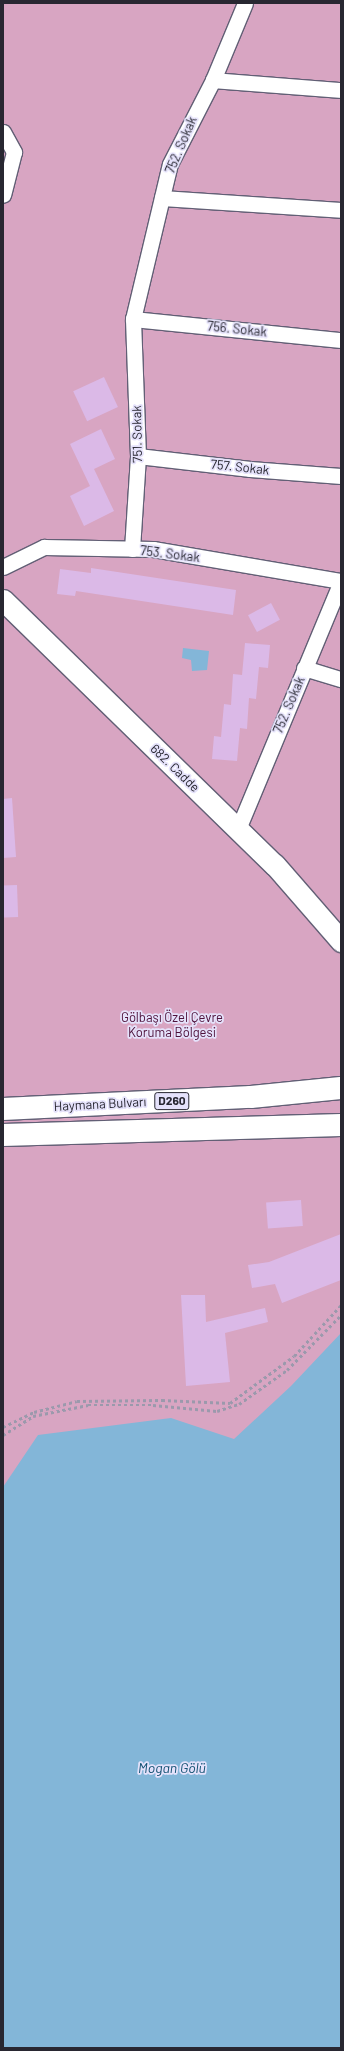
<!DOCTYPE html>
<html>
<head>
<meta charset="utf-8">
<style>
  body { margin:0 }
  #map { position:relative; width:344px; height:2051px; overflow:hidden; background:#e5e2fb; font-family:Barlow,sans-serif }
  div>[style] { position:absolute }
  .green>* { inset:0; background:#d8a5c2; transform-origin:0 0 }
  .water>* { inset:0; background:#83b6d8 }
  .building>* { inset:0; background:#dbb9e7; transform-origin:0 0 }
  .path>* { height:2.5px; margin-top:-1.25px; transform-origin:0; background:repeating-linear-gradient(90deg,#9b99ac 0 3px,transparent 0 6px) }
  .roads { filter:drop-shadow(1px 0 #625f75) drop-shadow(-1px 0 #625f75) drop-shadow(0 1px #625f75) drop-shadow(0 -1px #625f75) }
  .street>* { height:15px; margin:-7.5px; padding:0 7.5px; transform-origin:7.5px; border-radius:7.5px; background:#fff }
  .secondary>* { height:21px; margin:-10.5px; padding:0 10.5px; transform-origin:10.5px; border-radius:10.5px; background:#fff }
  .highway>* { height:22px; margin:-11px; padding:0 11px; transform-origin:11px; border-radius:11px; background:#fff }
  span { translate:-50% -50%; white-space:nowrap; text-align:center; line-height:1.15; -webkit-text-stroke:3.5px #e5e2fb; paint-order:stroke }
  .shield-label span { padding:1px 3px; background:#e5e2fb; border:1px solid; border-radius:3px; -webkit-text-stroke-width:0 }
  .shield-label { font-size:12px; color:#282731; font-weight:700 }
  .street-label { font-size:13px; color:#282731 }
  .park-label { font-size:13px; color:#4e123b }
  .water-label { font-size:14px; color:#135273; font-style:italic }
  .frame { position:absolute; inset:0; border:4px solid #282731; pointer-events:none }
</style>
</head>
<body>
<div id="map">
  <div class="green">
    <i style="left:3px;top:3px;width:338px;height:2045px"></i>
  </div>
  <div class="water">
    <i style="clip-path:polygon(183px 648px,209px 651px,207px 670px,192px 671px,191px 660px,182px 658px)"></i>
    <i style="clip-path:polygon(341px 1333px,341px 2048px,3px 2048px,3px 1487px,38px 1435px,171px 1418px,234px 1439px,291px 1386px)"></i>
  </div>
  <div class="building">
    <i style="left:104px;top:377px;width:33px;height:34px;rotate:65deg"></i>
    <i style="clip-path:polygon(101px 429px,115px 459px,94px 469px,114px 511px,84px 526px,70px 496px,90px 486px,70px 444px)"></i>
    <i style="clip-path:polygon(91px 568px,236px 590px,233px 615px,76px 591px,75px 596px,57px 594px,60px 569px,91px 573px)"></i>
    <i style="left:271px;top:603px;width:19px;height:26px;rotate:62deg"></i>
    <i style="clip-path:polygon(245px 643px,270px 645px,268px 668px,259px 667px,256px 699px,249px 698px,247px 729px,240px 728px,237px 761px,212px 759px,214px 736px,221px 737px,224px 704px,231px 705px,233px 674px,242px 675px)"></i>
    <i style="clip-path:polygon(12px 798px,16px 857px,3px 858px,3px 799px)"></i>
    <i style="left:17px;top:885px;width:32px;height:14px;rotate:88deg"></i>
    <i style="left:301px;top:1200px;width:26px;height:35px;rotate:86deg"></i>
    <i style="clip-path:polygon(341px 1234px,341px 1280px,282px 1303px,275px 1284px,252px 1288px,248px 1265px,269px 1262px)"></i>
    <i style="clip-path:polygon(181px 1295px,205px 1295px,206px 1322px,265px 1308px,268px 1322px,225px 1333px,230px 1382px,186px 1386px)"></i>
  </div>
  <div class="path">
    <i style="left:3px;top:1427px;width:34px;rotate:-26deg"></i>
    <i style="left:34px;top:1412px;width:44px;rotate:-14.3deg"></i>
    <i style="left:77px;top:1401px;width:85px;rotate:-0.7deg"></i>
    <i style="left:162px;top:1400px;width:68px;rotate:2.5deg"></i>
    <i style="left:230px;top:1403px;width:79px;rotate:-36.3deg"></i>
    <i style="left:294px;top:1356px;width:69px;rotate:-47.3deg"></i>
    <i style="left:3px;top:1435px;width:36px;rotate:-32deg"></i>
    <i style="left:33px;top:1416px;width:56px;rotate:-11.3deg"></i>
    <i style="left:88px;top:1405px;width:65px"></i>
    <i style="left:153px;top:1405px;width:64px;rotate:5.4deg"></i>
    <i style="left:217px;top:1411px;width:23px;rotate:-18deg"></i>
    <i style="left:239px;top:1404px;width:59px;rotate:-35.3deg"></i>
    <i style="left:287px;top:1370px;width:77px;rotate:-45.5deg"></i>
  </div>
  <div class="roads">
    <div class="street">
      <i style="left:213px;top:80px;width:128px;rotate:4.5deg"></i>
      <i style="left:3px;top:132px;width:23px;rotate:61deg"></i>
      <i style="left:14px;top:152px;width:44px;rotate:104.3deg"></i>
      <i style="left:162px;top:198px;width:179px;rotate:3.8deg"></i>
      <i style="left:133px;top:319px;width:209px;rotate:5.8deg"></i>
      <i style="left:138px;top:456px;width:113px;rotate:6.6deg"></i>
      <i style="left:250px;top:469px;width:91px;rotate:4.4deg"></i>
      <i style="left:132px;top:549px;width:93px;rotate:-86.3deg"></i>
      <i style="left:138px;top:456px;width:137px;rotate:-92.1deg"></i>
      <i style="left:133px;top:319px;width:159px;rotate:-76.6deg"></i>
      <i style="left:170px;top:164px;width:94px;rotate:-62.9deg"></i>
      <i style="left:213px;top:80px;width:83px;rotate:-67.4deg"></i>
      <i style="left:3px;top:567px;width:46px;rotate:-26deg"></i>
      <i style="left:44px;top:547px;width:109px;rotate:1.1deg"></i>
      <i style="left:153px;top:549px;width:191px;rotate:9.7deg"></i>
      <i style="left:304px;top:668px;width:39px;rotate:17deg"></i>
      <i style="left:238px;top:829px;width:269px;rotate:-67.4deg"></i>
    </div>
    <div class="secondary">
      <i style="left:3px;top:600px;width:380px;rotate:44.3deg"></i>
      <i style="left:275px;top:865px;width:101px;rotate:49deg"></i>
    </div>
    <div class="highway">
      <i style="left:3px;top:1109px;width:248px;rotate:-2.8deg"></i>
      <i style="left:251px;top:1097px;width:90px;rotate:-5.7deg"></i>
      <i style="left:3px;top:1135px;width:338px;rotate:-1.7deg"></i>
    </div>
  </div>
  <div class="shield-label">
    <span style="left:172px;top:1101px">D260</span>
  </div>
  <div class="street-label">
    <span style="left:181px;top:145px;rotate:-67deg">752. Sokak</span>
    <span style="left:237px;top:329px;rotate:6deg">756. Sokak</span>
    <span style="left:137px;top:434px;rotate:-91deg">751. Sokak</span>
    <span style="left:240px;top:467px;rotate:6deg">757. Sokak</span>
    <span style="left:170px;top:554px;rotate:7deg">753. Sokak</span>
    <span style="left:289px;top:705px;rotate:-67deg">752. Sokak</span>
    <span style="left:175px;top:768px;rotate:44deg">682. Cadde</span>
    <span style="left:100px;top:1104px;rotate:-3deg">Haymana Bulvarı</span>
  </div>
  <div class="park-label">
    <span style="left:172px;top:1025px">Gölbaşı Özel Çevre<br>Koruma Bölgesi</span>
  </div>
  <div class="water-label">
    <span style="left:172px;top:1768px">Mogan Gölü</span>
  </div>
  <div class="frame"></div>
</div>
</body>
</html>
